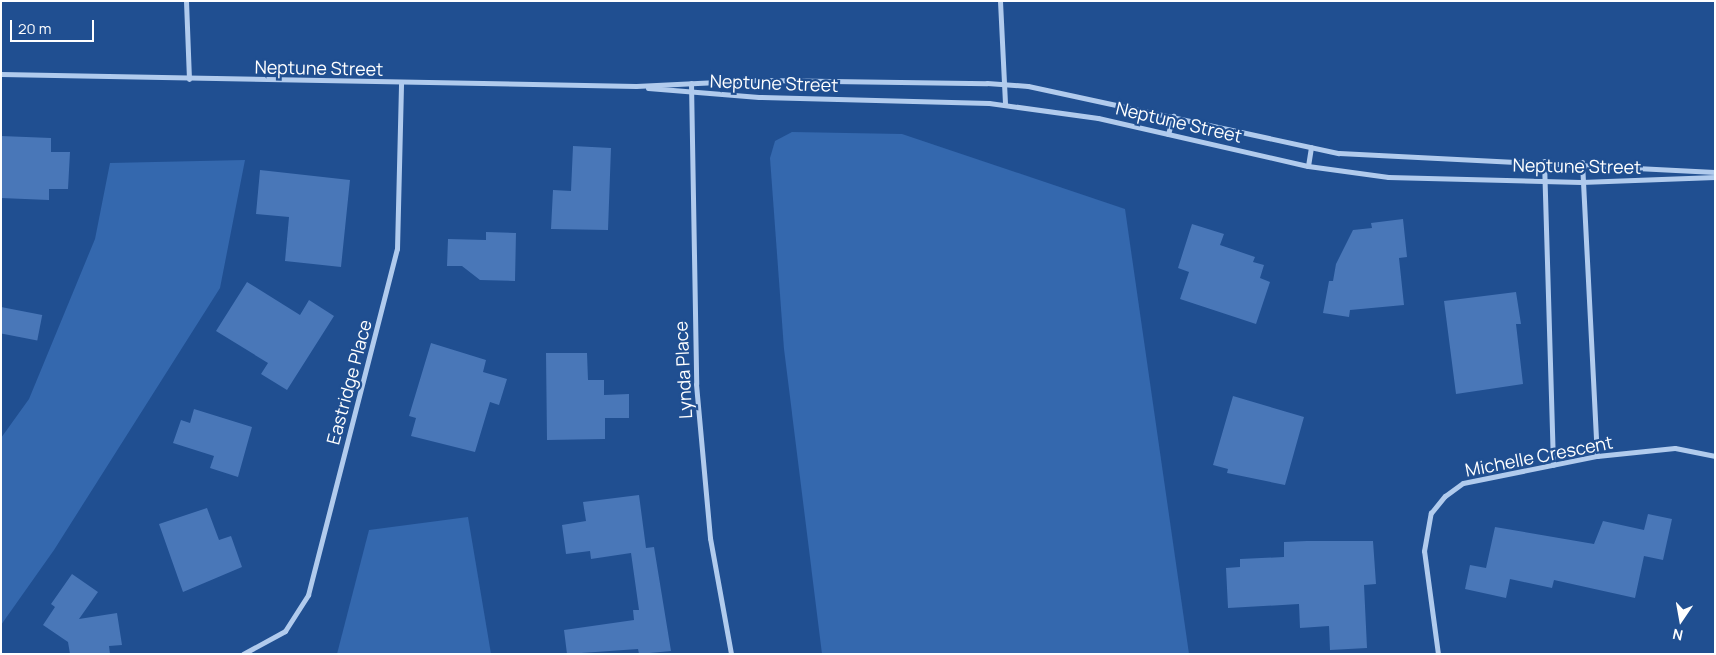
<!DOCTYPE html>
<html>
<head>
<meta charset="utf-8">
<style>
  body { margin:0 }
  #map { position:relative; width:1716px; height:655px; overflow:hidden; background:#204f91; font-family:Manrope,sans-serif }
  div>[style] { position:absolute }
  .green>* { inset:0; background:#3468ae }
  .building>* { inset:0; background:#4977b8; transform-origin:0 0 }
  .minor>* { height:5px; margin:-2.5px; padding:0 2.5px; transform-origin:2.5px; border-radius:2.5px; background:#b1cbed }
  span { translate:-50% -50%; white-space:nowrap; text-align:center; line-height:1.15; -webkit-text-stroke:4.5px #204f91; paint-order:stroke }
  .street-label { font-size:18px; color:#fff }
  .frame { position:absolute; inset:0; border:2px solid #fff; pointer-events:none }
  .north { position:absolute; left:1656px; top:595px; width:50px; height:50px; -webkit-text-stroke:4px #204f91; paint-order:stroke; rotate:192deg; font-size:14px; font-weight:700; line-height:20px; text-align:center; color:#fff }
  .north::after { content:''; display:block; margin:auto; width:18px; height:22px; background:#fff; clip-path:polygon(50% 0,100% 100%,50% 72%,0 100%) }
  .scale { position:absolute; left:10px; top:20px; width:84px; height:22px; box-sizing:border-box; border:2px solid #fff; border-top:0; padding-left:6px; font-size:15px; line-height:18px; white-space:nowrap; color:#fff; -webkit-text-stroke:4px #204f91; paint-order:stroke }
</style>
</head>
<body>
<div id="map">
  <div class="green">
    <i style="clip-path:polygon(792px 132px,902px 134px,1125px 209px,1189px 654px,822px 654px,784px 349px,770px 158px,775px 141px)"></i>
    <i style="clip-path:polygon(245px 160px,220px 288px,54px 550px,1px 625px,1px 438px,29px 399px,95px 239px,110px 163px)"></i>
    <i style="clip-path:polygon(468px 517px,491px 654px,337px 654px,369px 530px)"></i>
  </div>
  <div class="building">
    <i style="clip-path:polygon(1px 136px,51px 138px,51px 152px,70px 152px,68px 189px,49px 189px,49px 200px,1px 198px)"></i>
    <i style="clip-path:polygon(573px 146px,611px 148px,608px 230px,551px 229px,553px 190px,571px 191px)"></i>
    <i style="clip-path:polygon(260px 170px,350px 180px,341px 267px,285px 261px,289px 217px,256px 214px)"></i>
    <i style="clip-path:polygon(1403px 219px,1407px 257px,1399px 258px,1404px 305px,1350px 310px,1349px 317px,1323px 313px,1329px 281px,1333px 281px,1336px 264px,1353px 230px,1372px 228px,1371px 223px)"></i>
    <i style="clip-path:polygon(1192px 224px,1224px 234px,1220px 245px,1255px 257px,1253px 262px,1264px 265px,1260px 278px,1270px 282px,1256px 324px,1180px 299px,1189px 272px,1178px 268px)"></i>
    <i style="clip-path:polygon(486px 232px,516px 233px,515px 281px,480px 280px,462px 266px,447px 266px,448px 239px,486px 240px)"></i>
    <i style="clip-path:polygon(247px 282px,300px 315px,309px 300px,334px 316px,287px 390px,261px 374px,268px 363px,216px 331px)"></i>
    <i style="clip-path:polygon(1516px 292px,1521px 324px,1516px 324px,1523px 384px,1456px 394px,1444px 301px)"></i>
    <i style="left:1px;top:307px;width:42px;height:26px;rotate:11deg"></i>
    <i style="clip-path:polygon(431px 343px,486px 360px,483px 372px,507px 379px,499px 405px,490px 402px,475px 452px,411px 436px,416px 418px,409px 416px)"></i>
    <i style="clip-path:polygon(546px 353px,587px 353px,588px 380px,604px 380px,604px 395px,629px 394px,629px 418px,605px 418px,605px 439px,547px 440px)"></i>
    <i style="clip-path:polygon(1233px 396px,1304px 417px,1285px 485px,1227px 473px,1228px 469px,1213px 465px)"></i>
    <i style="clip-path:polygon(194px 409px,252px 427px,238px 477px,210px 468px,214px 456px,173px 443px,181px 420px,190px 423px)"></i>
    <i style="clip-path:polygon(639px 495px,646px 548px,654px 547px,671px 651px,639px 654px,638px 649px,567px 654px,564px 630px,634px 620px,633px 610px,639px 610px,631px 553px,591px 559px,590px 551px,566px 554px,562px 525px,586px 521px,583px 502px)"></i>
    <i style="clip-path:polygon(207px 508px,219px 540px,231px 536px,242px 567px,183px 592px,159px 524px)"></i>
    <i style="clip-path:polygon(1648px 514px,1672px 519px,1663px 560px,1644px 556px,1635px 598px,1554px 580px,1552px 588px,1510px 579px,1506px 598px,1465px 589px,1470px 565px,1486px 568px,1495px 527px,1594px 544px,1603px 521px,1644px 530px)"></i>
    <i style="clip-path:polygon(1307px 541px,1373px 541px,1376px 584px,1364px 585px,1367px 648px,1330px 650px,1329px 626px,1300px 628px,1299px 604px,1228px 608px,1226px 568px,1240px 567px,1240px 559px,1284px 557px,1284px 542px)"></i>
    <i style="clip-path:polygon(72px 574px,98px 592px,79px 619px,117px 613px,122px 645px,109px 646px,110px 654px,70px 654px,68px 642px,43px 625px,55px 607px,51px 604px)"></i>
  </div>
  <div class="minor">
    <i style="left:186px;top:1px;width:78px;rotate:87.8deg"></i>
    <i style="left:1000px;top:1px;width:104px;rotate:87.2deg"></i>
    <i style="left:1px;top:74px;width:635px;rotate:1.08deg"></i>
    <i style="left:636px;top:86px;width:123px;rotate:-2.8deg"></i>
    <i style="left:759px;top:80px;width:228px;rotate:0.8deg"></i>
    <i style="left:987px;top:83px;width:41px;rotate:4.2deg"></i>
    <i style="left:1028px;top:86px;width:318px;rotate:12.2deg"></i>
    <i style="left:1339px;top:153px;width:376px;rotate:2.9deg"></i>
    <i style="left:691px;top:83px;width:301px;rotate:89deg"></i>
    <i style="left:696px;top:384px;width:155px;rotate:84.8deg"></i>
    <i style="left:710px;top:538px;width:118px;rotate:79.7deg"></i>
    <i style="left:648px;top:88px;width:111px;rotate:4.6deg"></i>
    <i style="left:759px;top:97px;width:230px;rotate:1.5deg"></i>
    <i style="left:989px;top:103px;width:110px;rotate:7.8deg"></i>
    <i style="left:1098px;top:118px;width:215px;rotate:12.9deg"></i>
    <i style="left:1308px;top:166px;width:81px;rotate:7.8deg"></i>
    <i style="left:1388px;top:177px;width:193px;rotate:1.5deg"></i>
    <i style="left:1581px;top:182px;width:134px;rotate:-2.1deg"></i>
    <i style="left:1168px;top:134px;width:19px;rotate:-74deg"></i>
    <i style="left:1544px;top:161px;width:304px;rotate:88.3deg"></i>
    <i style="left:1582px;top:162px;width:294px;rotate:87.1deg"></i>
    <i style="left:1308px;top:166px;width:19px;rotate:-81deg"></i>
    <i style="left:243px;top:654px;width:48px;rotate:-28.7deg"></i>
    <i style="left:285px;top:631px;width:43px;rotate:-57.4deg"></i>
    <i style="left:308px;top:595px;width:357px;rotate:-75.6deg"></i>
    <i style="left:397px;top:249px;width:166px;rotate:-88.6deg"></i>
    <i style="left:1438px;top:654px;width:104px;rotate:-97.7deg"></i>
    <i style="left:1424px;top:551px;width:39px;rotate:-80deg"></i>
    <i style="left:1431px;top:513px;width:22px;rotate:-51deg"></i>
    <i style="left:1445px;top:496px;width:22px;rotate:-36deg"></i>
    <i style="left:1463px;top:483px;width:137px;rotate:-11.4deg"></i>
    <i style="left:1597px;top:456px;width:78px;rotate:-5.9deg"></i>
    <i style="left:1675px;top:448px;width:41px;rotate:11.3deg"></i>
  </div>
  <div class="street-label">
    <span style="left:319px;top:68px;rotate:1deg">Neptune Street</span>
    <span style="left:774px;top:83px;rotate:2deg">Neptune Street</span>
    <span style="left:1179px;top:122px;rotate:13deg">Neptune Street</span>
    <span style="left:1577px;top:166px;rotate:1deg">Neptune Street</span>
    <span style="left:683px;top:370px;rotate:-93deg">Lynda Place</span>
    <span style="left:349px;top:382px;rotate:-75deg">Eastridge Place</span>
    <span style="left:1539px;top:456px;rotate:-11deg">Michelle Crescent</span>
  </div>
  <div class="frame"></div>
  <div class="north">N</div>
  <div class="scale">20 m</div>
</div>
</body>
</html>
